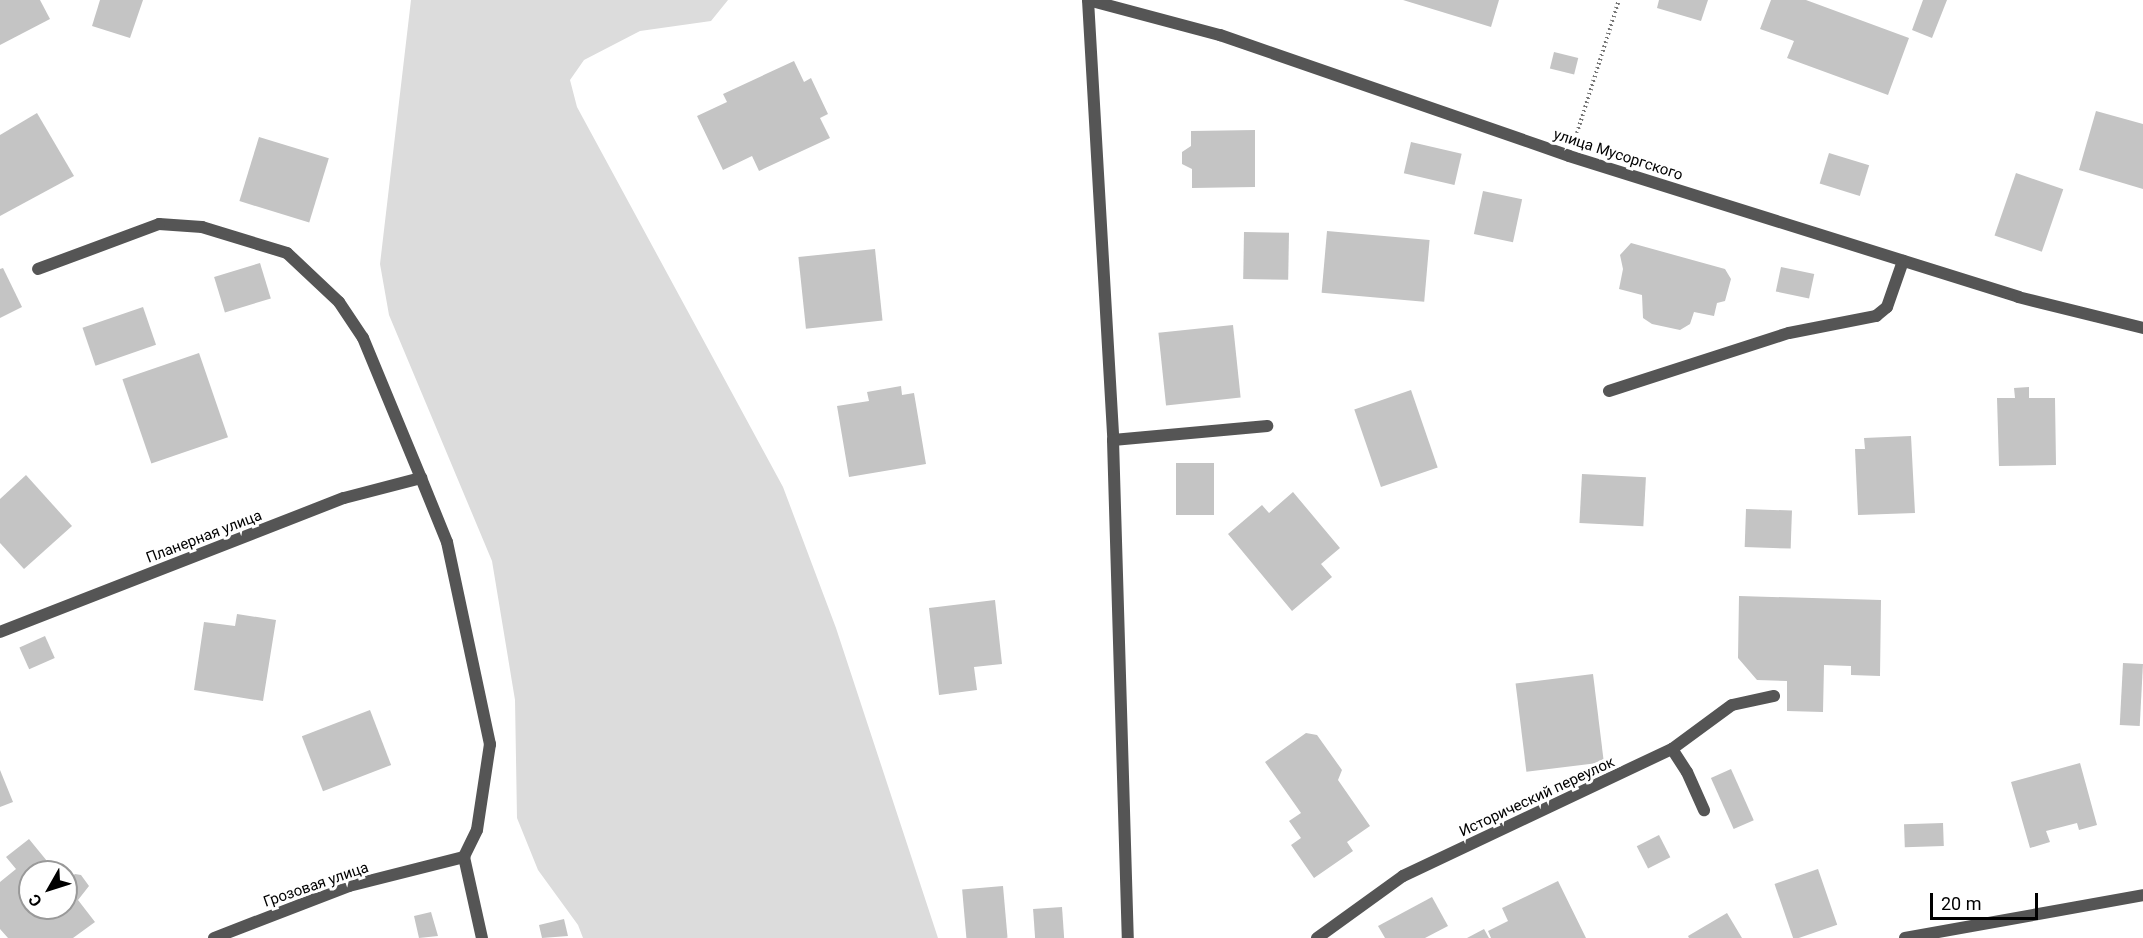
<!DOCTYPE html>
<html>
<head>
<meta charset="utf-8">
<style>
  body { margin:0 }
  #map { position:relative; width:2143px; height:938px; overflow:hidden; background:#fff; font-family:Roboto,sans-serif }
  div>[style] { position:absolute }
  .green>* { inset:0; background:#dcdcdc }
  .building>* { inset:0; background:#c4c4c4; transform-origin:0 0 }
  .path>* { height:4px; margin-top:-2px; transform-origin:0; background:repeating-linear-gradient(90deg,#777 0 1.5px,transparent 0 4.5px) }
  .service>* { height:12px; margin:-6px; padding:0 6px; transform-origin:6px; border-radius:6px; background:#555 }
  .minor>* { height:12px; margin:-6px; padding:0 6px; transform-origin:6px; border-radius:6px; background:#555 }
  span { translate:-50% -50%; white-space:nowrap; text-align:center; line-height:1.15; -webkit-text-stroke:6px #fff; paint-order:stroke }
  .street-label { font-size:15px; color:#000 }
  .north { position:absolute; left:18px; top:860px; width:60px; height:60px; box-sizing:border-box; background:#fff; border:2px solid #999; border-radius:50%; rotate:231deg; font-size:16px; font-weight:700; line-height:24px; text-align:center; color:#000 }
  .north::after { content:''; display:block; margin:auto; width:21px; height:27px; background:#000; clip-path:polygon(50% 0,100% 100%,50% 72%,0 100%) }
  .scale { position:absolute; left:1930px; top:893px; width:108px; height:27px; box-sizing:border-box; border:3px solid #000; border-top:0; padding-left:8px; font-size:18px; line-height:21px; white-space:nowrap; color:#000; -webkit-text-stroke:4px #fff; paint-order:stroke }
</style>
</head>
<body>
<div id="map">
  <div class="green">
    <i style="clip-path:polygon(411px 0,728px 0,711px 21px,640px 31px,584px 60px,570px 80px,577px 107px,783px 487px,836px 628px,938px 938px,583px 938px,578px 925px,538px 870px,517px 818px,515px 700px,492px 561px,389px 315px,380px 264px)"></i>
  </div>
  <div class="building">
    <i style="clip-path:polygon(0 0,40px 0,50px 19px,0 45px)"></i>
    <i style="clip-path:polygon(100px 0,143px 0,130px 38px,92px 26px)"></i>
    <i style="clip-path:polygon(1403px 0,1499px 0,1491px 27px)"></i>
    <i style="clip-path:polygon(1659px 0,1708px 0,1701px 21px,1657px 8px)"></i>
    <i style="clip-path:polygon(1771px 0,1806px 0,1909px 38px,1888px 95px,1787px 58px,1794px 41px,1760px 29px)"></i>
    <i style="clip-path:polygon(1923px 0,1947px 0,1932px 38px,1912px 30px)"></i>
    <i style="left:1554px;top:52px;width:25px;height:17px;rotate:14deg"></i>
    <i style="clip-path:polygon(794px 61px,804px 82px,811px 78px,828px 114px,820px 118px,830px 138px,759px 171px,752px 156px,723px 170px,697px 116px,727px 102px,723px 94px)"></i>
    <i style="clip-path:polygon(2096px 111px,2143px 124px,2143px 189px,2079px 170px)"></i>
    <i style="clip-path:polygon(37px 113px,74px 176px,0 216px,0 135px)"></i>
    <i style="clip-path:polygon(1255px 130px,1255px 187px,1192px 188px,1192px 169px,1182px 164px,1182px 152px,1191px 146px,1191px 131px)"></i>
    <i style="left:259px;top:137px;width:73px;height:67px;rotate:17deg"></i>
    <i style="left:1411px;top:142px;width:52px;height:32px;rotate:13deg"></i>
    <i style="left:1829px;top:153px;width:42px;height:32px;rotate:17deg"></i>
    <i style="left:2016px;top:173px;width:50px;height:66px;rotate:19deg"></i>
    <i style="left:1483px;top:191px;width:40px;height:44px;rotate:12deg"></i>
    <i style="left:1327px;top:231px;width:103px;height:62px;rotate:5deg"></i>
    <i style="left:1244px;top:232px;width:45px;height:47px;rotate:1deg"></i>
    <i style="clip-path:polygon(1631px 243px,1725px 269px,1731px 279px,1725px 301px,1717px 303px,1714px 316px,1694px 312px,1690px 324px,1680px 330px,1652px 324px,1643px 318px,1642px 295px,1619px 289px,1623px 269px,1620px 255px)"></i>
    <i style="left:875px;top:249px;width:72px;height:77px;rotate:84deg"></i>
    <i style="left:260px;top:263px;width:37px;height:48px;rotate:73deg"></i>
    <i style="left:1781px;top:267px;width:34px;height:25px;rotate:12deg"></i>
    <i style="clip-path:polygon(3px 268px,22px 307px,0 318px,0 269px)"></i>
    <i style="left:143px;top:307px;width:40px;height:64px;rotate:71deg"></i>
    <i style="left:1233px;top:325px;width:73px;height:75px;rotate:84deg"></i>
    <i style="left:199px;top:353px;width:89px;height:81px;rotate:71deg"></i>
    <i style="clip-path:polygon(901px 386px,902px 395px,914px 393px,926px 464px,849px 477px,837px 406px,869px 401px,867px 392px)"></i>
    <i style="clip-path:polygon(2029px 387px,2029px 398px,2055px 398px,2056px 465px,1999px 466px,1997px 398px,2015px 398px,2014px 388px)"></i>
    <i style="left:1411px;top:390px;width:82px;height:60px;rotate:71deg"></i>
    <i style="clip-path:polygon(1911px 436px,1915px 513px,1858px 515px,1855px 449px,1865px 449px,1864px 438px)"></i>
    <i style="left:1176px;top:463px;width:38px;height:52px"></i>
    <i style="left:1582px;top:474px;width:64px;height:49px;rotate:3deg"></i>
    <i style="clip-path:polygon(26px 475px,72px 526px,24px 569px,0 543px,0 499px)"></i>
    <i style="clip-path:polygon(1293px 492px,1340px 548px,1321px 564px,1332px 577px,1292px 611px,1228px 534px,1262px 505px,1269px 513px)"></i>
    <i style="left:1746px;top:509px;width:46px;height:38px;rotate:2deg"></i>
    <i style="clip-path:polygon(1739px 596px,1881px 600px,1880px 676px,1851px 675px,1851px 666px,1824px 665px,1823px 712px,1787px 711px,1787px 681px,1757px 680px,1738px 658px)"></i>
    <i style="clip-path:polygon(995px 600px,1002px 664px,974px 667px,977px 690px,939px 695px,929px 608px)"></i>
    <i style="clip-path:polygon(237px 614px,276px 620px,263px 701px,194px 690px,204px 622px,235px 626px)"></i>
    <i style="left:45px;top:636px;width:24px;height:28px;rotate:66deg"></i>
    <i style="left:2123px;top:663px;width:20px;height:62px;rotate:3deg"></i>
    <i style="left:1593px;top:674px;width:89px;height:78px;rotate:83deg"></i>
    <i style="left:370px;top:710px;width:59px;height:73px;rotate:69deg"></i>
    <i style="clip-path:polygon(1306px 733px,1317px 735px,1342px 770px,1338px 780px,1370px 826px,1347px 842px,1353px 851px,1314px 878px,1291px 845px,1301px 838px,1289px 821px,1301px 813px,1265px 762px)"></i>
    <i style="clip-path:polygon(2080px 763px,2097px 825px,2079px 830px,2077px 823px,2046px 831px,2050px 842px,2030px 848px,2011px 782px)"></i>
    <i style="left:1731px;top:769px;width:56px;height:22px;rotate:66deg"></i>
    <i style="clip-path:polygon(0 770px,13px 802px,0 807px)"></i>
    <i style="left:1943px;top:823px;width:23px;height:39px;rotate:88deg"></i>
    <i style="left:1659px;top:835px;width:25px;height:25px;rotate:63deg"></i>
    <i style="clip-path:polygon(29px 839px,56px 872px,30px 872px,30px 908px,66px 908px,66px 881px,75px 874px,81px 875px,89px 886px,78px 900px,95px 922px,73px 938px,8px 938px,0 929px,0 882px,16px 869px,6px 857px)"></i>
    <i style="left:1818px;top:869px;width:59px;height:46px;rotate:71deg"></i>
    <i style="clip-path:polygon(1558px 881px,1586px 938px,1491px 938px,1488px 931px,1508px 921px,1502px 908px)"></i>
    <i style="left:1003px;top:886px;width:52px;height:41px;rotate:85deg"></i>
    <i style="clip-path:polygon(1432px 897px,1448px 926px,1425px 938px,1385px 938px,1378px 926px)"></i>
    <i style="left:1062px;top:907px;width:31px;height:29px;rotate:86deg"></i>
    <i style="clip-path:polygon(431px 912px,438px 936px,419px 938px,414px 916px)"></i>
    <i style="clip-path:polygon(1727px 913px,1742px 938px,1689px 938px,1688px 936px)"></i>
    <i style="clip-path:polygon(564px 919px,568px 936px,542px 938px,539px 925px)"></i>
    <i style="clip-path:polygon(1484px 929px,1489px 938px,1467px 938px)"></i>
  </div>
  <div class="path">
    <i style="left:1577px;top:133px;width:139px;rotate:-72.5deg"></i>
  </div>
  <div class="service">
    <i style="left:1088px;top:0;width:137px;rotate:14.9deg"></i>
    <i style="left:1220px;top:35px;width:369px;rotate:19.1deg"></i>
    <i style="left:1569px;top:156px;width:471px;rotate:17.4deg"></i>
    <i style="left:2018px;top:297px;width:129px;rotate:13.9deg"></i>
    <i style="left:1609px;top:391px;width:189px;rotate:-17.9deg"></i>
    <i style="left:1789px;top:333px;width:89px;rotate:-11.1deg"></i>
    <i style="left:1876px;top:316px;width:14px;rotate:-39deg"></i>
    <i style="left:1887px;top:307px;width:49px;rotate:-70.8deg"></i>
    <i style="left:1113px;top:440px;width:155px;rotate:-5.2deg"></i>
    <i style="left:0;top:632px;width:369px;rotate:-21.3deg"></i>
    <i style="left:344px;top:498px;width:80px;rotate:-14.6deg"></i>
    <i style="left:421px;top:478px;width:152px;rotate:-112.5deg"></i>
    <i style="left:363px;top:338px;width:43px;rotate:-123.7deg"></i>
    <i style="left:339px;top:302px;width:71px;rotate:-136.7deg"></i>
    <i style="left:287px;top:253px;width:89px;rotate:-163deg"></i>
    <i style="left:202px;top:227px;width:43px;rotate:-176deg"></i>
    <i style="left:159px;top:224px;width:129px;rotate:159.6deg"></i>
    <i style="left:1672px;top:749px;width:27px;rotate:57deg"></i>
    <i style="left:1687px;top:772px;width:42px;rotate:65.9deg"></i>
    <i style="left:1317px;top:938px;width:106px;rotate:-35.8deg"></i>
    <i style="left:1403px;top:876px;width:297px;rotate:-25.3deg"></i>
    <i style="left:1672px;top:749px;width:74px;rotate:-36.3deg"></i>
    <i style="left:1732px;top:705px;width:43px;rotate:-12.1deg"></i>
    <i style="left:1905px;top:938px;width:242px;rotate:-10.2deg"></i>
  </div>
  <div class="minor">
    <i style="left:1088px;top:0;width:441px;rotate:86.7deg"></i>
    <i style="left:1113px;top:440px;width:498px;rotate:88.3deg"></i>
    <i style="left:421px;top:478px;width:69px;rotate:67.9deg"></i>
    <i style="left:447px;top:542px;width:207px;rotate:78deg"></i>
    <i style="left:490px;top:744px;width:87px;rotate:98.6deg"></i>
    <i style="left:477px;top:830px;width:30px;rotate:116deg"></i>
    <i style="left:464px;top:857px;width:83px;rotate:77.5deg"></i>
    <i style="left:214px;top:938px;width:145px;rotate:-21.1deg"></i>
    <i style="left:349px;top:886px;width:119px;rotate:-14.2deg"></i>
  </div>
  <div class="street-label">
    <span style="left:1618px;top:155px;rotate:18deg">улица Мусоргского</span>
    <span style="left:204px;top:537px;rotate:-21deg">Планерная улица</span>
    <span style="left:1537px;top:797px;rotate:-25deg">Исторический переулок</span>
    <span style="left:316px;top:885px;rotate:-19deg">Грозовая улица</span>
  </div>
  <div class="north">С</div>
  <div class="scale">20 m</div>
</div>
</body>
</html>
